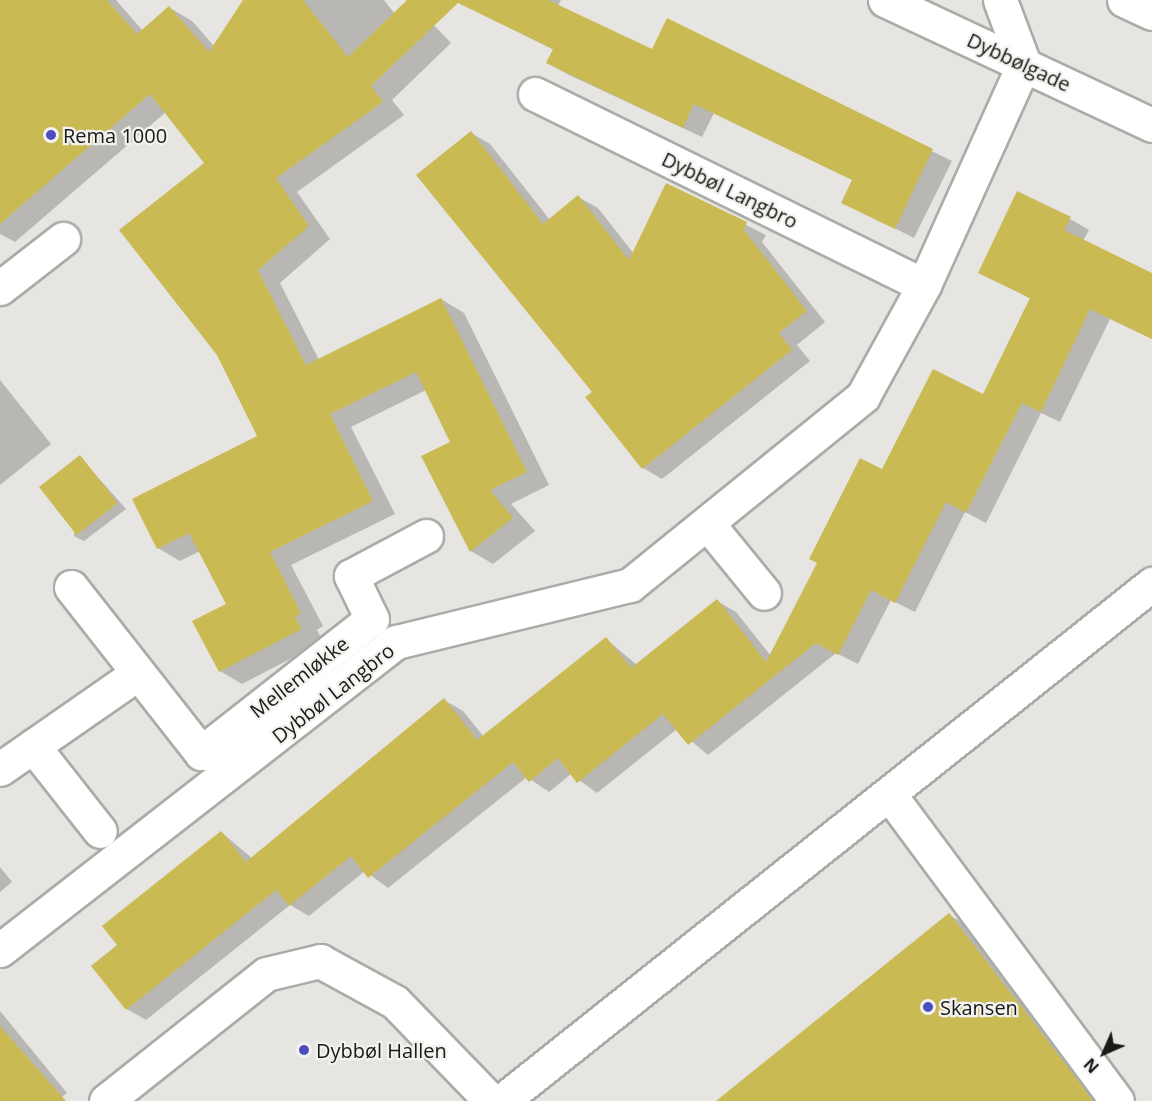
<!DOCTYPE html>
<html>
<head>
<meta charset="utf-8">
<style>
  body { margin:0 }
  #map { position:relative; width:1152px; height:1101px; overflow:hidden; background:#e6e5e1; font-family:"Open Sans",sans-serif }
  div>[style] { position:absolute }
  .shadow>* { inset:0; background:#0003 }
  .building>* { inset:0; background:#caba54; transform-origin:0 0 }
  .roads { filter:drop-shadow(2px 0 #ababa7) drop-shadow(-2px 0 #ababa7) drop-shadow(0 2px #ababa7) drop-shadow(0 -2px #ababa7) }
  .minor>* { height:33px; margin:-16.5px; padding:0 16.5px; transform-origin:16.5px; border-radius:16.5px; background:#fff }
  .dots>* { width:16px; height:16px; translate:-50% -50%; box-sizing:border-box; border:3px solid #f3f2ee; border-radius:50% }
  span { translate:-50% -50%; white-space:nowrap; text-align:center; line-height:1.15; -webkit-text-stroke:4.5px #f3f2ee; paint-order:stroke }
  .street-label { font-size:20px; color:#1a1a19 }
  .poi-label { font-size:20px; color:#1a1a19 }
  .left { translate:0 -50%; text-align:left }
  .north { position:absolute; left:1074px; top:1023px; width:60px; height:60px; -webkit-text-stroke:4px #f3f2ee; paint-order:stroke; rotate:225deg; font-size:16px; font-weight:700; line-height:24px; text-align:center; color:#1a1a19 }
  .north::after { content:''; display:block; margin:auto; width:21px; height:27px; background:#1a1a19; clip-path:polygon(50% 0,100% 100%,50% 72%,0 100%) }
</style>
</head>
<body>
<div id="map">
  <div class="shadow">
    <i style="clip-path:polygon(0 0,116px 0,143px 31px,170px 8px,192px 21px,214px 46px,244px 0,384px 0,395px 14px,427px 18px,451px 43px,392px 100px,404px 115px,297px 192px,330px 239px,280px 283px,319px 360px,441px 299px,464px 313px,549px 485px,511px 504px,535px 531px,493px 564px,471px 551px,423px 457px,452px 443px,426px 390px,351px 427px,395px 514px,291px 565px,323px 626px,317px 630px,323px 642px,242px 684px,220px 671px,229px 605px,200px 551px,180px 561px,158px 548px,259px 437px,206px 163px,166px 112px,15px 242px,0 234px)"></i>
    <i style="clip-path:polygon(454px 0,561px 0,558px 6px,653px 51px,667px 21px,952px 161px,914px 238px,843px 202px,854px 180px,714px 113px,702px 137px,567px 74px,548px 63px,554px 50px)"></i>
    <i style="clip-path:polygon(471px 133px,490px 144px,550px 220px,578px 197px,598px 208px,634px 254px,667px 185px,766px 235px,762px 242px,825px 322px,797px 345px,810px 361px,662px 479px,643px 468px,594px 393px)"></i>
    <i style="clip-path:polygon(1070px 219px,1089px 230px,1083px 241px,1152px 274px,1152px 339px,1110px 319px,1060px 422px,1041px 413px,986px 523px,965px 512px,915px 612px,891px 600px,858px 664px,836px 653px,708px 755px,677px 729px,597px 793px,571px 774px,549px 792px,527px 777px,388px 888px,365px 871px,309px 916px,290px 905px,146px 1020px,127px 1009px,120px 945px,221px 832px,253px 859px,444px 700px,463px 711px,484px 737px,606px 639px,637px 665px,717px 601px,736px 612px,771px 656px,883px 471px,984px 396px,1031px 299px,980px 272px)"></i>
    <i style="clip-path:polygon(0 380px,51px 444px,0 485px)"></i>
    <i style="clip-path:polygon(80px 457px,126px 509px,84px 541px,74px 536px)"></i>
    <i style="clip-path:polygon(0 867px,12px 882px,0 892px)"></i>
    <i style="clip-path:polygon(949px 915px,983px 934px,1115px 1101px,718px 1101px)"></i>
    <i style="clip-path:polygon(0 1011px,67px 1093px,57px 1101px,0 1101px)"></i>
  </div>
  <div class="building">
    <i style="clip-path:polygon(0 0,107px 0,137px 34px,169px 6px,209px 52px,243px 0,303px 0,348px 57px,407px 0,548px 0,652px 49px,667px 18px,933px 149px,895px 229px,841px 203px,852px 180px,694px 104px,683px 128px,546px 63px,553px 49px,458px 3px,371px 86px,383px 102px,276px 178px,309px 226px,258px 270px,306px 365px,441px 298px,527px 472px,490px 490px,513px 518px,470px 552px,421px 456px,450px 442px,416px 372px,330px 414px,373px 501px,270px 552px,301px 613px,295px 617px,302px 629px,219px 672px,192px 621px,226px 604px,189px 533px,157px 549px,132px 499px,257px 436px,217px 355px,119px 230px,204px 163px,150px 94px,0 224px)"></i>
    <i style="clip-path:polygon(471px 131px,543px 224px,578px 195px,629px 260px,666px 183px,747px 222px,744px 230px,807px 311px,779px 333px,792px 350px,642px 469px,585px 397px,592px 392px,416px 175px)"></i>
    <i style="clip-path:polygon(1017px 191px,1071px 217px,1064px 230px,1152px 273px,1152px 339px,1090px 309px,1041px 412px,1022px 403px,966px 513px,946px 502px,895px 603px,871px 590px,838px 655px,816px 643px,688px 745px,663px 714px,577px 783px,558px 758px,529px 782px,513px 762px,368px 878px,351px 856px,289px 906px,276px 890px,126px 1010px,91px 966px,117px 945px,102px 926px,221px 831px,246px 862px,444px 698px,477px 740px,606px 637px,631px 668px,717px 599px,766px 662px,817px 563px,809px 559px,860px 458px,882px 469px,933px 369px,983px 394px,1030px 298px,978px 273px)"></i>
    <i style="left:80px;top:455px;width:61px;height:52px;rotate:52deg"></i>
    <i style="clip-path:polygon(949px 913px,1094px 1101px,716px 1101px)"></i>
    <i style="clip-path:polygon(0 1026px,66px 1101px,0 1101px)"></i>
  </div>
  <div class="roads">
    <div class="minor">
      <i style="left:885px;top:0;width:295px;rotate:25.1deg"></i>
      <i style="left:1124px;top:0;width:31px;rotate:25deg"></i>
      <i style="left:535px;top:94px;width:433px;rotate:26.2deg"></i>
      <i style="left:0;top:288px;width:80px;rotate:-37.9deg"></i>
      <i style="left:707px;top:523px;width:90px;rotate:50.8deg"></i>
      <i style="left:71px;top:587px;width:211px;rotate:51.9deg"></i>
      <i style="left:201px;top:753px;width:217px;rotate:-38.1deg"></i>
      <i style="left:372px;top:619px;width:48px;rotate:-116deg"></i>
      <i style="left:351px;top:576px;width:85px;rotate:-28.1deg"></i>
      <i style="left:33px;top:746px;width:108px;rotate:51.8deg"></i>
      <i style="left:0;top:769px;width:168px;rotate:-34.8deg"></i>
      <i style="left:889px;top:794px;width:382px;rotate:53.4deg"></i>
      <i style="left:0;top:950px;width:502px;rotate:-37.87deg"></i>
      <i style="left:396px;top:642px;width:241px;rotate:-13.7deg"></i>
      <i style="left:630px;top:585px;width:300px;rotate:-39deg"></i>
      <i style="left:863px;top:396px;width:127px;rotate:-61.2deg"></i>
      <i style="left:924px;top:285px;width:243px;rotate:-65.7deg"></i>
      <i style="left:1024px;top:64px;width:68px;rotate:-110.6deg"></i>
      <i style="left:106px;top:1101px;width:204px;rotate:-38.4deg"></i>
      <i style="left:266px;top:974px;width:56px;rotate:-13.5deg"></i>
      <i style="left:320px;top:961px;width:85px;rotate:28.7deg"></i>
      <i style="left:395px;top:1002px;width:138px;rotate:45.9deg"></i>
      <i style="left:502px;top:1101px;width:831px;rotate:-38.5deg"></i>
    </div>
  </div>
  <div class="dots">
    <i style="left:51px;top:135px;background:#4c4dc3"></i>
    <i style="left:928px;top:1007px;background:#4c4dc3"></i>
    <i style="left:304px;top:1050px;background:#4c4dc3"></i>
  </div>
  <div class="street-label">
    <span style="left:1019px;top:62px;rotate:25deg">Dybbølgade</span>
    <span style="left:730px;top:190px;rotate:26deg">Dybbøl Langbro</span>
    <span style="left:299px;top:677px;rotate:-38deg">Mellemløkke</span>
    <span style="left:333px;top:693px;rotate:-38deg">Dybbøl Langbro</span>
  </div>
  <div class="poi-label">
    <span class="left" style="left:63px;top:135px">Rema 1000</span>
    <span class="left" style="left:940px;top:1007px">Skansen</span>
    <span class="left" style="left:316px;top:1050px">Dybbøl Hallen</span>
  </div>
  <div class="north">N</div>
</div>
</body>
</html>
